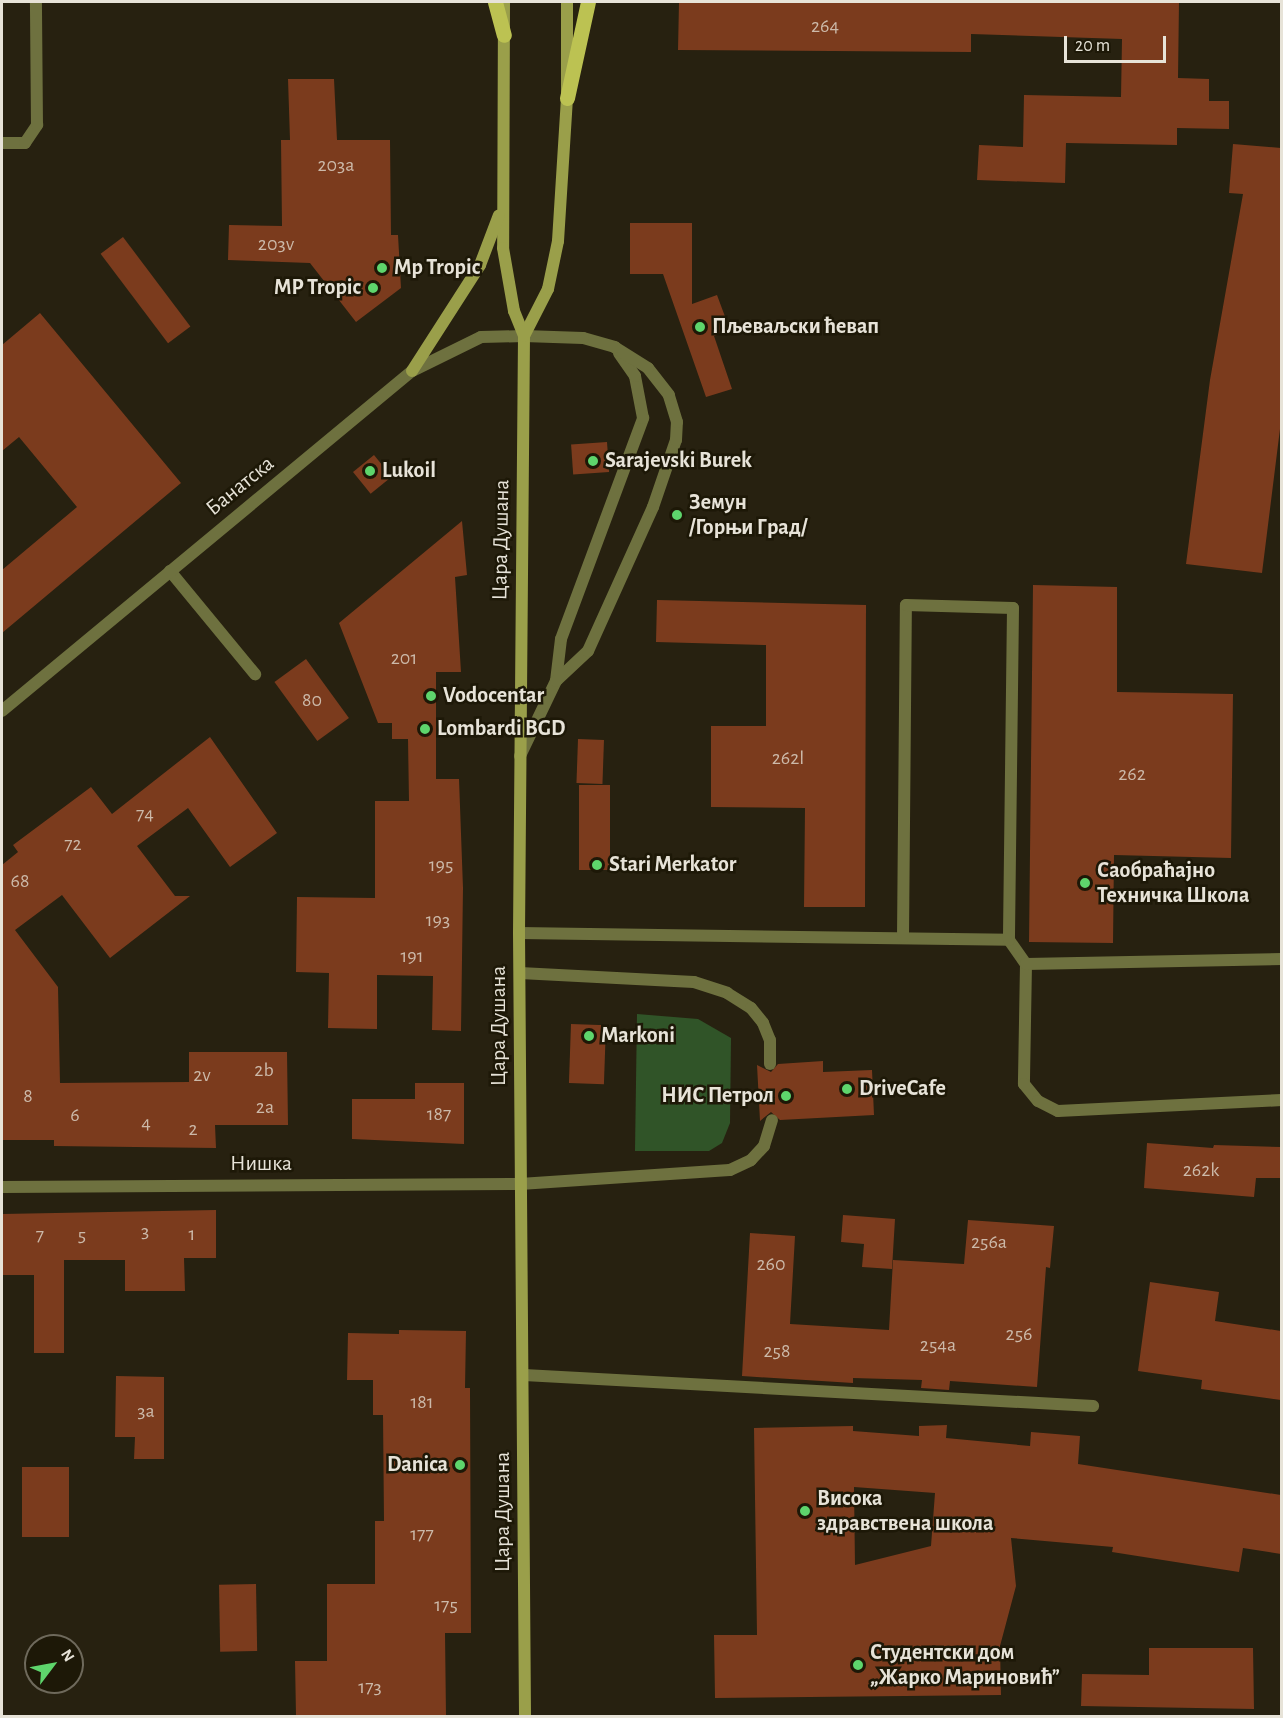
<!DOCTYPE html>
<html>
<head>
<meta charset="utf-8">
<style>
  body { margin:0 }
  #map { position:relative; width:1283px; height:1718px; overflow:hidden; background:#272110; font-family:"Alegreya Sans",sans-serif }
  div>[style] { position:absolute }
  .green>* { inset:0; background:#305428 }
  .building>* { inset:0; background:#7b3b1d; transform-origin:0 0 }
  .service>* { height:12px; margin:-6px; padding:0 6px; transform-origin:6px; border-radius:6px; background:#6e713f }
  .minor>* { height:12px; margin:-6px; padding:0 6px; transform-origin:6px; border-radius:6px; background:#6e713f }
  .secondary>* { height:12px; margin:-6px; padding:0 6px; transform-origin:6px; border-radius:6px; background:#9a9f4a }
  .primary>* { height:15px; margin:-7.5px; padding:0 7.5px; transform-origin:7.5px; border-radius:7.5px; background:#bcc252 }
  .dots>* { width:16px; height:16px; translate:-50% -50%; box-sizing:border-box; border:3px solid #1d1807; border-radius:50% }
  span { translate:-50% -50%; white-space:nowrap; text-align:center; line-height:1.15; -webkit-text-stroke:5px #1d1807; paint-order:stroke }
  .number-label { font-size:20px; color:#ccb9a9 }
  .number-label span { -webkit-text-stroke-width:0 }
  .poi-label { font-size:22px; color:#e7e3d8; font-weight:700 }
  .left { translate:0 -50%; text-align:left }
  .right { translate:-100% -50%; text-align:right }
  .street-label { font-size:22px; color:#e7e3d8 }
  .frame { position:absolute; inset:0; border:3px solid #e7e3d8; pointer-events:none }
  .north { position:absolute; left:24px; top:1634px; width:60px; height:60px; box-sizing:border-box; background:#1d1807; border:2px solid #6e695b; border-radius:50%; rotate:58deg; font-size:16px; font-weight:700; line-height:24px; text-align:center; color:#e7e3d8 }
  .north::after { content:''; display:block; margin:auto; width:21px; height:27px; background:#5ed56c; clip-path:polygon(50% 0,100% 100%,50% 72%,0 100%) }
  .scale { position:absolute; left:1064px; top:36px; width:102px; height:27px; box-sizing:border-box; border:3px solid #e7e3d8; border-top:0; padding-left:8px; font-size:18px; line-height:21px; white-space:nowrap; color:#e7e3d8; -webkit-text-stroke:4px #1d1807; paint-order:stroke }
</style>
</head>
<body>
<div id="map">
  <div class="green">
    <i style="clip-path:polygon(637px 1014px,698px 1019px,731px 1038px,730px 1123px,722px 1143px,709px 1151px,635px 1151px)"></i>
  </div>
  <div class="building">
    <i style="clip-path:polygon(679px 2px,1179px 2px,1178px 78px,1209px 79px,1209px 101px,1229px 101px,1229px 129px,1177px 128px,1177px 145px,1066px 143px,1065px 183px,977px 180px,979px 145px,1023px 147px,1024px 95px,1121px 97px,1122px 39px,971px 34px,971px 52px,678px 50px)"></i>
    <i style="clip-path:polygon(288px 79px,334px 79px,337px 140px,390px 140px,391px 235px,398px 235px,401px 288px,356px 322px,310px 263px,228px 260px,229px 225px,282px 226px,281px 140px,290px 140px)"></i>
    <i style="clip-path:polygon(1233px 144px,1281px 148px,1281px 421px,1262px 573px,1186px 564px,1210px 380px,1243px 194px,1229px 193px)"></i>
    <i style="clip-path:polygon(630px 223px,692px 223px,692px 304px,717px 295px,730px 330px,714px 336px,732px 389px,706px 397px,663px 274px,630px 274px)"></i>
    <i style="left:123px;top:237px;width:112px;height:28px;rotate:53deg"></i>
    <i style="clip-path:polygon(40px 313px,181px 483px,2px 633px,2px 570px,77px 507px,19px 437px,2px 451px,2px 345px)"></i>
    <i style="left:607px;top:442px;width:30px;height:36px;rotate:86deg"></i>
    <i style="left:374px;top:455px;width:28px;height:27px;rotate:51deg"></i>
    <i style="clip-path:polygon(462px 521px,467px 575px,455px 577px,461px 672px,436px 672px,436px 779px,459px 779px,463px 888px,461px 1031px,432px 1030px,433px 976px,377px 975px,377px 1029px,328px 1028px,329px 973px,296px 972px,297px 897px,375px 898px,375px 801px,409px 801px,408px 739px,392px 739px,392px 723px,378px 723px,339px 623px)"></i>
    <i style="clip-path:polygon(1033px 585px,1117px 587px,1117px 692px,1233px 694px,1231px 858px,1114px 855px,1113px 943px,1029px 942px)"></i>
    <i style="clip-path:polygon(657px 600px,866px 605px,865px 907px,804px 907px,805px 808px,711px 807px,711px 726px,766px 726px,766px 645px,656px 642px)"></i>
    <i style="left:306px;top:659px;width:73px;height:39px;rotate:54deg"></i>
    <i style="clip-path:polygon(210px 737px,277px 833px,230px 867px,188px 808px,137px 846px,175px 896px,190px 896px,110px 958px,62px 895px,15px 930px,58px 987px,60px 1083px,189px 1082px,189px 1052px,287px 1052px,288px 1125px,215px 1125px,216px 1148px,54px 1146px,54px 1140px,2px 1140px,2px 865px,18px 852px,13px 845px,91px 787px,112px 814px)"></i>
    <i style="left:578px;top:739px;width:26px;height:44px;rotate:2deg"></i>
    <i style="left:579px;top:785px;width:31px;height:85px"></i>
    <i style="left:571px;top:1024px;width:35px;height:59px;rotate:2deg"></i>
    <i style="clip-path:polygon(823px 1061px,823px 1072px,872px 1070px,874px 1115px,780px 1120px,771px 1112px,760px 1121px,757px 1065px,771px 1072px,778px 1064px)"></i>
    <i style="clip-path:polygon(415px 1083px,464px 1083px,464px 1144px,352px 1139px,352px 1099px,415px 1099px)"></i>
    <i style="clip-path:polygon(1147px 1143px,1213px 1148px,1214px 1145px,1281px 1147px,1281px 1178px,1256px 1178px,1254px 1197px,1144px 1188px)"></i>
    <i style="clip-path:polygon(216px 1210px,216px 1258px,184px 1258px,185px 1291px,125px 1291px,125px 1260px,64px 1260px,64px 1353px,34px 1353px,34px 1275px,2px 1275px,2px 1214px)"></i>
    <i style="clip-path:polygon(843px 1215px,895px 1219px,892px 1269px,862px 1267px,864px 1244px,841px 1242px)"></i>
    <i style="clip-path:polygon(968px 1220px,1054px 1226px,1050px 1268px,1046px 1267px,1037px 1387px,950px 1381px,949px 1390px,921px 1388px,922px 1380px,853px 1378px,853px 1383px,742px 1376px,750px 1233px,795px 1236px,790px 1324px,889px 1330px,893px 1260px,964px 1264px)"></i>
    <i style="clip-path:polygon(1150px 1282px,1219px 1292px,1215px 1321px,1281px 1331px,1281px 1400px,1201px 1389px,1202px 1380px,1138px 1371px)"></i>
    <i style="clip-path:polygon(399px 1330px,466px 1331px,465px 1388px,470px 1388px,471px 1633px,445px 1633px,446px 1716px,296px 1716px,295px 1661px,327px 1661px,327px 1584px,375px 1584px,375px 1521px,384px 1521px,383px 1415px,373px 1415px,373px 1380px,347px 1380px,348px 1333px,399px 1334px)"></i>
    <i style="clip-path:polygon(116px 1376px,164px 1377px,164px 1459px,134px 1459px,135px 1437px,115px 1437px)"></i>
    <i style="clip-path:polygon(evenodd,947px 1425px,946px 1438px,1030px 1446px,1031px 1432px,1080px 1436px,1078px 1464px,1281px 1495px,1281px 1554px,1243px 1548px,1239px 1572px,1112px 1552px,1113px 1547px,1011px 1538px,1016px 1586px,1000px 1646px,1001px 1695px,715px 1698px,714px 1635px,757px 1635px,754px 1428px,853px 1426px,853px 1431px,919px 1436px,919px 1426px,947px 1425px,854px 1487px,935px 1493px,931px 1546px,855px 1565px,854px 1487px)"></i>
    <i style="left:22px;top:1467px;width:47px;height:70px"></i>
    <i style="left:256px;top:1584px;width:67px;height:37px;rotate:89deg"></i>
    <i style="clip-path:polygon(1149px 1648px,1253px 1648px,1254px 1709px,1081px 1706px,1082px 1674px,1149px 1675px)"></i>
  </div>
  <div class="service">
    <i style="left:2px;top:143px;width:23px"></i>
    <i style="left:25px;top:143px;width:22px;rotate:-56deg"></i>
    <i style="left:37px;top:125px;width:123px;rotate:-90.5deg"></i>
    <i style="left:170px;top:571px;width:134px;rotate:50.5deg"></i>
    <i style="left:556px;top:681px;width:42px;rotate:-83.2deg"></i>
    <i style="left:561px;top:639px;width:236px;rotate:-69.6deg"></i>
    <i style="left:643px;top:418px;width:43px;rotate:-100.8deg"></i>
    <i style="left:635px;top:376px;width:28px;rotate:-125deg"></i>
    <i style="left:520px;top:756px;width:83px;rotate:-64.4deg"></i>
    <i style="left:556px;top:681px;width:44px;rotate:-43.2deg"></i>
    <i style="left:588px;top:651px;width:158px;rotate:-65.7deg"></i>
    <i style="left:653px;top:507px;width:71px;rotate:-71.1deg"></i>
    <i style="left:676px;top:440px;width:18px;rotate:-87deg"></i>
    <i style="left:677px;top:422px;width:28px;rotate:-107deg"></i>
    <i style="left:669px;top:395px;width:34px;rotate:-128deg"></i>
    <i style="left:648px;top:368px;width:39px;rotate:-148deg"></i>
    <i style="left:615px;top:347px;width:33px;rotate:-164deg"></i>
    <i style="left:583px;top:338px;width:59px;rotate:-178.1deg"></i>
    <i style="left:519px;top:933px;width:490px;rotate:0.8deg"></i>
    <i style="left:1009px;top:940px;width:29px;rotate:55deg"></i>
    <i style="left:1026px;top:964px;width:120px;rotate:91deg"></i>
    <i style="left:1024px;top:1084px;width:22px;rotate:51deg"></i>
    <i style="left:1038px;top:1101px;width:22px;rotate:27deg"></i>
    <i style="left:1058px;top:1111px;width:224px;rotate:-2.8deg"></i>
    <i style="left:903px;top:937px;width:332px;rotate:-89.5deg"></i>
    <i style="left:906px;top:605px;width:107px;rotate:1.6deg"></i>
    <i style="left:1013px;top:608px;width:332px;rotate:90.7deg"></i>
    <i style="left:1026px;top:964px;width:256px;rotate:-1.1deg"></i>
    <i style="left:520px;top:973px;width:174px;rotate:3deg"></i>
    <i style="left:694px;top:982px;width:35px;rotate:18deg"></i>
    <i style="left:727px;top:993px;width:28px;rotate:32deg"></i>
    <i style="left:751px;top:1008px;width:19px;rotate:51deg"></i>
    <i style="left:763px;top:1023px;width:18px;rotate:68deg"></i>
    <i style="left:770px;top:1040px;width:24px;rotate:90deg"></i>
    <i style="left:520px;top:1184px;width:210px;rotate:-3.8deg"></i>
    <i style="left:730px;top:1170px;width:23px;rotate:-25deg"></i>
    <i style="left:751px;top:1160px;width:19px;rotate:-47deg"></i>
    <i style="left:764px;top:1146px;width:27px;rotate:-73deg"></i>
    <i style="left:524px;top:1375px;width:570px;rotate:3.12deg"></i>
  </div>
  <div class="minor">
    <i style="left:2px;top:711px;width:533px;rotate:-39.67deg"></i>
    <i style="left:412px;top:371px;width:77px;rotate:-26.2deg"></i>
    <i style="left:481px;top:337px;width:43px;rotate:-1.3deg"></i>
    <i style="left:2px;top:1187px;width:518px;rotate:-0.33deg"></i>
  </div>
  <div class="secondary">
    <i style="left:504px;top:2px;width:246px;rotate:90.2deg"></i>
    <i style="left:503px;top:248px;width:64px;rotate:80.1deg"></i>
    <i style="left:514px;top:311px;width:27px;rotate:68deg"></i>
    <i style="left:524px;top:336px;width:597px;rotate:90.48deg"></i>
    <i style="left:519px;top:933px;width:783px;rotate:89.56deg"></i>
    <i style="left:524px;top:336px;width:53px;rotate:-62.9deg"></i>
    <i style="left:548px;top:289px;width:49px;rotate:-78.2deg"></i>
    <i style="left:558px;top:241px;width:143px;rotate:-86.4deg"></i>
    <i style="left:567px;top:98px;width:96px;rotate:-90deg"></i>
    <i style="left:412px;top:371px;width:126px;rotate:-57.3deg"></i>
    <i style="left:480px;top:265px;width:53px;rotate:-69.2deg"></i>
  </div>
  <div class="primary">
    <i style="left:495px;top:2px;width:34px;rotate:75deg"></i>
    <i style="left:567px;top:98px;width:98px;rotate:-77.7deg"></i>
  </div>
  <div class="dots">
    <i style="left:382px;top:268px;background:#5ed56c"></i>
    <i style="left:373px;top:288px;background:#5ed56c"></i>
    <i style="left:700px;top:327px;background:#5ed56c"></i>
    <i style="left:593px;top:461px;background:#5ed56c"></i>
    <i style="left:370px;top:471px;background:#5ed56c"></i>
    <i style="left:677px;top:515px;background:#5ed56c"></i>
    <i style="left:431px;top:696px;background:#5ed56c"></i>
    <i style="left:425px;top:729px;background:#5ed56c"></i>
    <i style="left:597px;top:865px;background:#5ed56c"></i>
    <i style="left:1085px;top:883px;background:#5ed56c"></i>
    <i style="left:589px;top:1036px;background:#5ed56c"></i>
    <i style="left:847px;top:1089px;background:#5ed56c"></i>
    <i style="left:786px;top:1096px;background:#5ed56c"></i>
    <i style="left:460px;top:1465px;background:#5ed56c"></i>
    <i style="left:805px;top:1511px;background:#5ed56c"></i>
    <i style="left:858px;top:1665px;background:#5ed56c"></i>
  </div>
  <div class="number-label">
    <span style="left:825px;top:26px">264</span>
    <span style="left:336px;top:165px">203a</span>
    <span style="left:276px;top:244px">203v</span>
    <span style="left:404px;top:658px">201</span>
    <span style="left:312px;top:700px">80</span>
    <span style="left:788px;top:758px">262l</span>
    <span style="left:1132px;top:774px">262</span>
    <span style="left:145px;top:814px">74</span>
    <span style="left:73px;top:844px">72</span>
    <span style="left:441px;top:865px">195</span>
    <span style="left:20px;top:881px">68</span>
    <span style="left:438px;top:920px">193</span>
    <span style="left:412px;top:956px">191</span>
    <span style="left:264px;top:1070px">2b</span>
    <span style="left:202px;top:1075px">2v</span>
    <span style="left:28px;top:1096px">8</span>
    <span style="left:265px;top:1107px">2a</span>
    <span style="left:439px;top:1114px">187</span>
    <span style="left:75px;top:1115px">6</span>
    <span style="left:146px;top:1123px">4</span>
    <span style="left:193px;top:1129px">2</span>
    <span style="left:1201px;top:1170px">262k</span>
    <span style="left:145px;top:1231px">3</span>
    <span style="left:192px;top:1234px">1</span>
    <span style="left:40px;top:1235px">7</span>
    <span style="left:82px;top:1235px">5</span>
    <span style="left:989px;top:1242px">256a</span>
    <span style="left:771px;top:1264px">260</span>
    <span style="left:1019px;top:1334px">256</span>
    <span style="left:938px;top:1345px">254a</span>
    <span style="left:777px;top:1351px">258</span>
    <span style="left:422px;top:1402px">181</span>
    <span style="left:146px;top:1411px">3a</span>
    <span style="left:422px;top:1534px">177</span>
    <span style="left:446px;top:1605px">175</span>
    <span style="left:370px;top:1687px">173</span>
  </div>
  <div class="poi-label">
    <span class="left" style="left:394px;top:268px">Mp Tropic</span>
    <span class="right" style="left:361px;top:288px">MP Tropic</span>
    <span class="left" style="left:712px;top:327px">Пљеваљски ћевап</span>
    <span class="left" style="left:605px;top:461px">Sarajevski Burek</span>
    <span class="left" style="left:382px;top:471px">Lukoil</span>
    <span class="left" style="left:689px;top:515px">Земун<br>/Горњи Град/</span>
    <span class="left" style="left:443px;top:696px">Vodocentar</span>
    <span class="left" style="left:437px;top:729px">Lombardi BGD</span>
    <span class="left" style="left:609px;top:865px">Stari Merkator</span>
    <span class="left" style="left:1097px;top:883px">Саобраћајно<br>Техничка Школа</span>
    <span class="left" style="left:601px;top:1036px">Markoni</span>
    <span class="left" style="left:859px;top:1089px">DriveCafe</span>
    <span class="right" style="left:774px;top:1096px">НИС Петрол</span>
    <span class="right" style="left:448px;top:1465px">Danica</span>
    <span class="left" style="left:817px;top:1511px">Висока<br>здравствена школа</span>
    <span class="left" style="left:870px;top:1665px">Студентски дом<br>„Жарко Мариновић”</span>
  </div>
  <div class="street-label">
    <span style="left:240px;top:486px;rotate:-39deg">Банатска</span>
    <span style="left:501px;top:540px;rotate:-89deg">Цара Душана</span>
    <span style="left:499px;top:1026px;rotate:-90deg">Цара Душана</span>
    <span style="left:261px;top:1164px">Нишка</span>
    <span style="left:503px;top:1512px;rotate:-90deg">Цара Душана</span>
  </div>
  <div class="frame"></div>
  <div class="north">N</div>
  <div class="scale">20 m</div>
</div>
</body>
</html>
